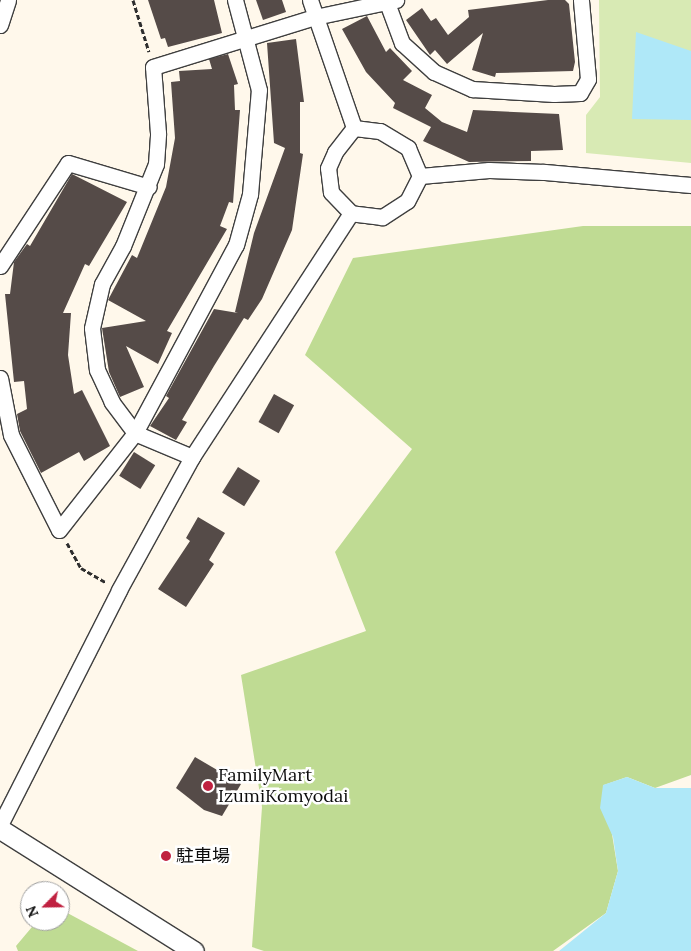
<!DOCTYPE html>
<html>
<head>
<meta charset="utf-8">
<style>
  body { margin:0 }
  #map { position:relative; width:691px; height:951px; overflow:hidden; background:#fff8eb; font-family:Lora,"Noto Sans JP",serif }
  div>[style] { position:absolute }
  .green>* { inset:0; background:#d8eab4 }
  .forest>* { inset:0; background:#bfdb93 }
  .water>* { inset:0; background:#afe8f8 }
  .building>* { inset:0; background:#554b48; transform-origin:0 0 }
  .path>* { height:3px; margin-top:-1.5px; transform-origin:0; background:repeating-linear-gradient(90deg,#2e2e2e 0 5px,transparent 0 7.5px) }
  .roads { filter:drop-shadow(1px 0 #3f3f3f) drop-shadow(-1px 0 #3f3f3f) drop-shadow(0 1px #3f3f3f) drop-shadow(0 -1px #3f3f3f) }
  .minor>* { height:15px; margin:-7.5px; padding:0 7.5px; transform-origin:7.5px; border-radius:7.5px; background:#fff }
  .tertiary>* { height:19px; margin:-9.5px; padding:0 9.5px; transform-origin:9.5px; border-radius:9.5px; background:#fff }
  .dots>* { width:14px; height:14px; translate:-50% -50%; box-sizing:border-box; border:2px solid #fff; border-radius:50% }
  span { translate:-50% -50%; white-space:nowrap; text-align:center; line-height:1.15; -webkit-text-stroke:5px #fff; paint-order:stroke }
  .poi-label { font-size:18px; color:#0c0c0c }
  .left { translate:0 -50%; text-align:left }
  .north { position:absolute; left:20px; top:881px; width:50px; height:50px; box-sizing:border-box; background:#fff; border:1px solid #9e9e9e; border-radius:50%; rotate:247deg; font-size:14px; font-weight:700; line-height:20px; text-align:center; color:#0c0c0c }
  .north::after { content:''; display:block; margin:auto; width:18px; height:22px; background:#c02140; clip-path:polygon(50% 0,100% 100%,50% 72%,0 100%) }
</style>
</head>
<body>
<div id="map">
  <div class="green">
    <i style="clip-path:polygon(599px 0,691px 0,691px 163px,586px 153px,586px 115px,600px 97px)"></i>
  </div>
  <div class="forest">
    <i style="clip-path:polygon(583px 226px,691px 226px,691px 775px,655px 788px,627px 777px,604px 785px,618px 871px,606px 913px,553px 951px,264px 951px,252px 947px,262px 807px,241px 675px,366px 631px,335px 552px,412px 449px,305px 355px,353px 258px)"></i>
    <i style="clip-path:polygon(60px 909px,138px 951px,18px 951px,16px 946px,37px 921px,60px 921px)"></i>
  </div>
  <div class="water">
    <i style="clip-path:polygon(636px 32px,691px 51px,691px 120px,632px 119px)"></i>
    <i style="clip-path:polygon(627px 777px,655px 788px,691px 788px,691px 951px,559px 951px,606px 913px,618px 871px,613px 837px,600px 808px,603px 785px)"></i>
  </div>
  <div class="building">
    <i style="clip-path:polygon(148px 0,214px 0,222px 33px,168px 47px,165px 38px,161px 39px)"></i>
    <i style="clip-path:polygon(256px 0,282px 0,286px 12px,263px 20px)"></i>
    <i style="clip-path:polygon(548px 0,565px 0,569px 4px,575px 62px,573px 71px,496px 73px,495px 77px,472px 70px,483px 33px,447px 64px,435px 50px,430px 55px,406px 20px,422px 8px,431px 21px,436px 18px,448px 35px,469px 17px,468px 10px)"></i>
    <i style="clip-path:polygon(367px 16px,386px 52px,390px 48px,412px 71px,403px 80px,432px 95px,425px 108px,442px 122px,467px 132px,473px 110px,559px 114px,563px 150px,531px 151px,531px 161px,469px 162px,423px 141px,431px 127px,393px 108px,395px 103px,366px 72px,342px 29px)"></i>
    <i style="clip-path:polygon(296px 39px,304px 102px,300px 102px,300px 153px,303px 154px,292px 230px,262px 299px,248px 320px,244px 318px,214px 366px,182px 420px,187px 422px,176px 440px,150px 426px,169px 398px,166px 396px,214px 309px,238px 313px,235px 312px,254px 233px,285px 148px,274px 143px,267px 43px)"></i>
    <i style="clip-path:polygon(228px 54px,238px 84px,234px 85px,235px 110px,240px 110px,233px 203px,229px 202px,220px 226px,227px 229px,167px 331px,172px 333px,158px 364px,126px 346px,144px 387px,120px 397px,109px 372px,102px 328px,146px 321px,108px 300px,132px 255px,137px 258px,166px 187px,175px 138px,171px 82px,180px 81px,179px 71px,212px 69px,209px 59px)"></i>
    <i style="clip-path:polygon(72px 174px,127px 202px,89px 266px,85px 264px,63px 313px,71px 313px,68px 355px,74px 394px,82px 390px,110px 446px,84px 461px,79px 452px,41px 473px,20px 431px,17px 414px,27px 409px,24px 381px,14px 382px,5px 294px,10px 294px,14px 262px,27px 244px,30px 246px)"></i>
    <i style="left:274px;top:394px;width:23px;height:32px;rotate:29deg"></i>
    <i style="left:134px;top:452px;width:25px;height:28px;rotate:32deg"></i>
    <i style="left:238px;top:467px;width:26px;height:30px;rotate:32deg"></i>
    <i style="clip-path:polygon(198px 517px,225px 533px,209px 560px,214px 564px,186px 607px,158px 589px,190px 541px,186px 538px)"></i>
    <i style="clip-path:polygon(195px 757px,241px 784px,222px 816px,204px 810px,176px 788px)"></i>
  </div>
  <div class="path">
    <i style="left:133px;top:0;width:54px;rotate:72.9deg"></i>
    <i style="left:67px;top:543px;width:29px;rotate:61deg"></i>
    <i style="left:81px;top:568px;width:28px;rotate:30deg"></i>
  </div>
  <div class="roads">
    <div class="minor">
      <i style="left:310px;top:0;width:135px;rotate:71deg"></i>
      <i style="left:386px;top:0;width:46px;rotate:69.6deg"></i>
      <i style="left:402px;top:43px;width:43px;rotate:42.2deg"></i>
      <i style="left:434px;top:72px;width:42px;rotate:24.1deg"></i>
      <i style="left:472px;top:89px;width:82px;rotate:3.5deg"></i>
      <i style="left:554px;top:94px;width:26px;rotate:-2deg"></i>
      <i style="left:580px;top:93px;width:16px;rotate:-60deg"></i>
      <i style="left:588px;top:79px;width:79px;rotate:-95.1deg"></i>
      <i style="left:0;top:25px;width:26px;rotate:-72deg"></i>
      <i style="left:354px;top:128px;width:26px;rotate:7deg"></i>
      <i style="left:380px;top:131px;width:33px;rotate:31deg"></i>
      <i style="left:408px;top:148px;width:30px;rotate:67deg"></i>
      <i style="left:420px;top:176px;width:28px;rotate:117deg"></i>
      <i style="left:407px;top:201px;width:30px;rotate:147deg"></i>
      <i style="left:382px;top:217px;width:31px;rotate:-173deg"></i>
      <i style="left:351px;top:213px;width:29px;rotate:-134deg"></i>
      <i style="left:331px;top:192px;width:24px;rotate:-97deg"></i>
      <i style="left:328px;top:168px;width:17px;rotate:-66deg"></i>
      <i style="left:335px;top:152px;width:31px;rotate:-52deg"></i>
      <i style="left:420px;top:176px;width:69px;rotate:-5deg"></i>
      <i style="left:489px;top:170px;width:55px;rotate:2.1deg"></i>
      <i style="left:544px;top:172px;width:148px;rotate:5.1deg"></i>
      <i style="left:0;top:266px;width:123px;rotate:-56.6deg"></i>
      <i style="left:68px;top:163px;width:84px;rotate:16.5deg"></i>
      <i style="left:0;top:378px;width:58px;rotate:79.1deg"></i>
      <i style="left:11px;top:435px;width:106px;rotate:63.2deg"></i>
      <i style="left:59px;top:530px;width:123px;rotate:-51.9deg"></i>
      <i style="left:135px;top:433px;width:213px;rotate:-61.8deg"></i>
      <i style="left:236px;top:245px;width:53px;rotate:-74.6deg"></i>
      <i style="left:250px;top:194px;width:104px;rotate:-85.1deg"></i>
      <i style="left:259px;top:90px;width:93px;rotate:-104.9deg"></i>
      <i style="left:192px;top:457px;width:62px;rotate:-157.2deg"></i>
      <i style="left:135px;top:433px;width:39px;rotate:-127deg"></i>
      <i style="left:112px;top:402px;width:35px;rotate:-115deg"></i>
      <i style="left:97px;top:370px;width:42px;rotate:-96.8deg"></i>
      <i style="left:92px;top:328px;width:45px;rotate:-77.2deg"></i>
      <i style="left:102px;top:284px;width:43px;rotate:-61.1deg"></i>
      <i style="left:123px;top:246px;width:88px;rotate:-68.1deg"></i>
      <i style="left:156px;top:164px;width:31px;rotate:-86deg"></i>
      <i style="left:158px;top:133px;width:66px;rotate:-94.3deg"></i>
      <i style="left:153px;top:67px;width:170px;rotate:-17.2deg"></i>
      <i style="left:315px;top:17px;width:83px;rotate:-11.9deg"></i>
      <i style="left:0;top:825px;width:263px;rotate:-63.1deg"></i>
      <i style="left:119px;top:590px;width:152px;rotate:-61.2deg"></i>
      <i style="left:192px;top:457px;width:291px;rotate:-56.9deg"></i>
    </div>
    <div class="tertiary">
      <i style="left:0;top:829px;width:229px;rotate:32.2deg"></i>
    </div>
  </div>
  <div class="dots">
    <i style="left:208px;top:786px;background:#c02140"></i>
    <i style="left:166px;top:856px;background:#c02140"></i>
  </div>
  <div class="poi-label">
    <span class="left" style="left:218px;top:786px">FamilyMart<br>IzumiKomyodai</span>
    <span class="left" style="left:176px;top:856px">駐車場</span>
  </div>
  <div class="north">N</div>
</div>
</body>
</html>
